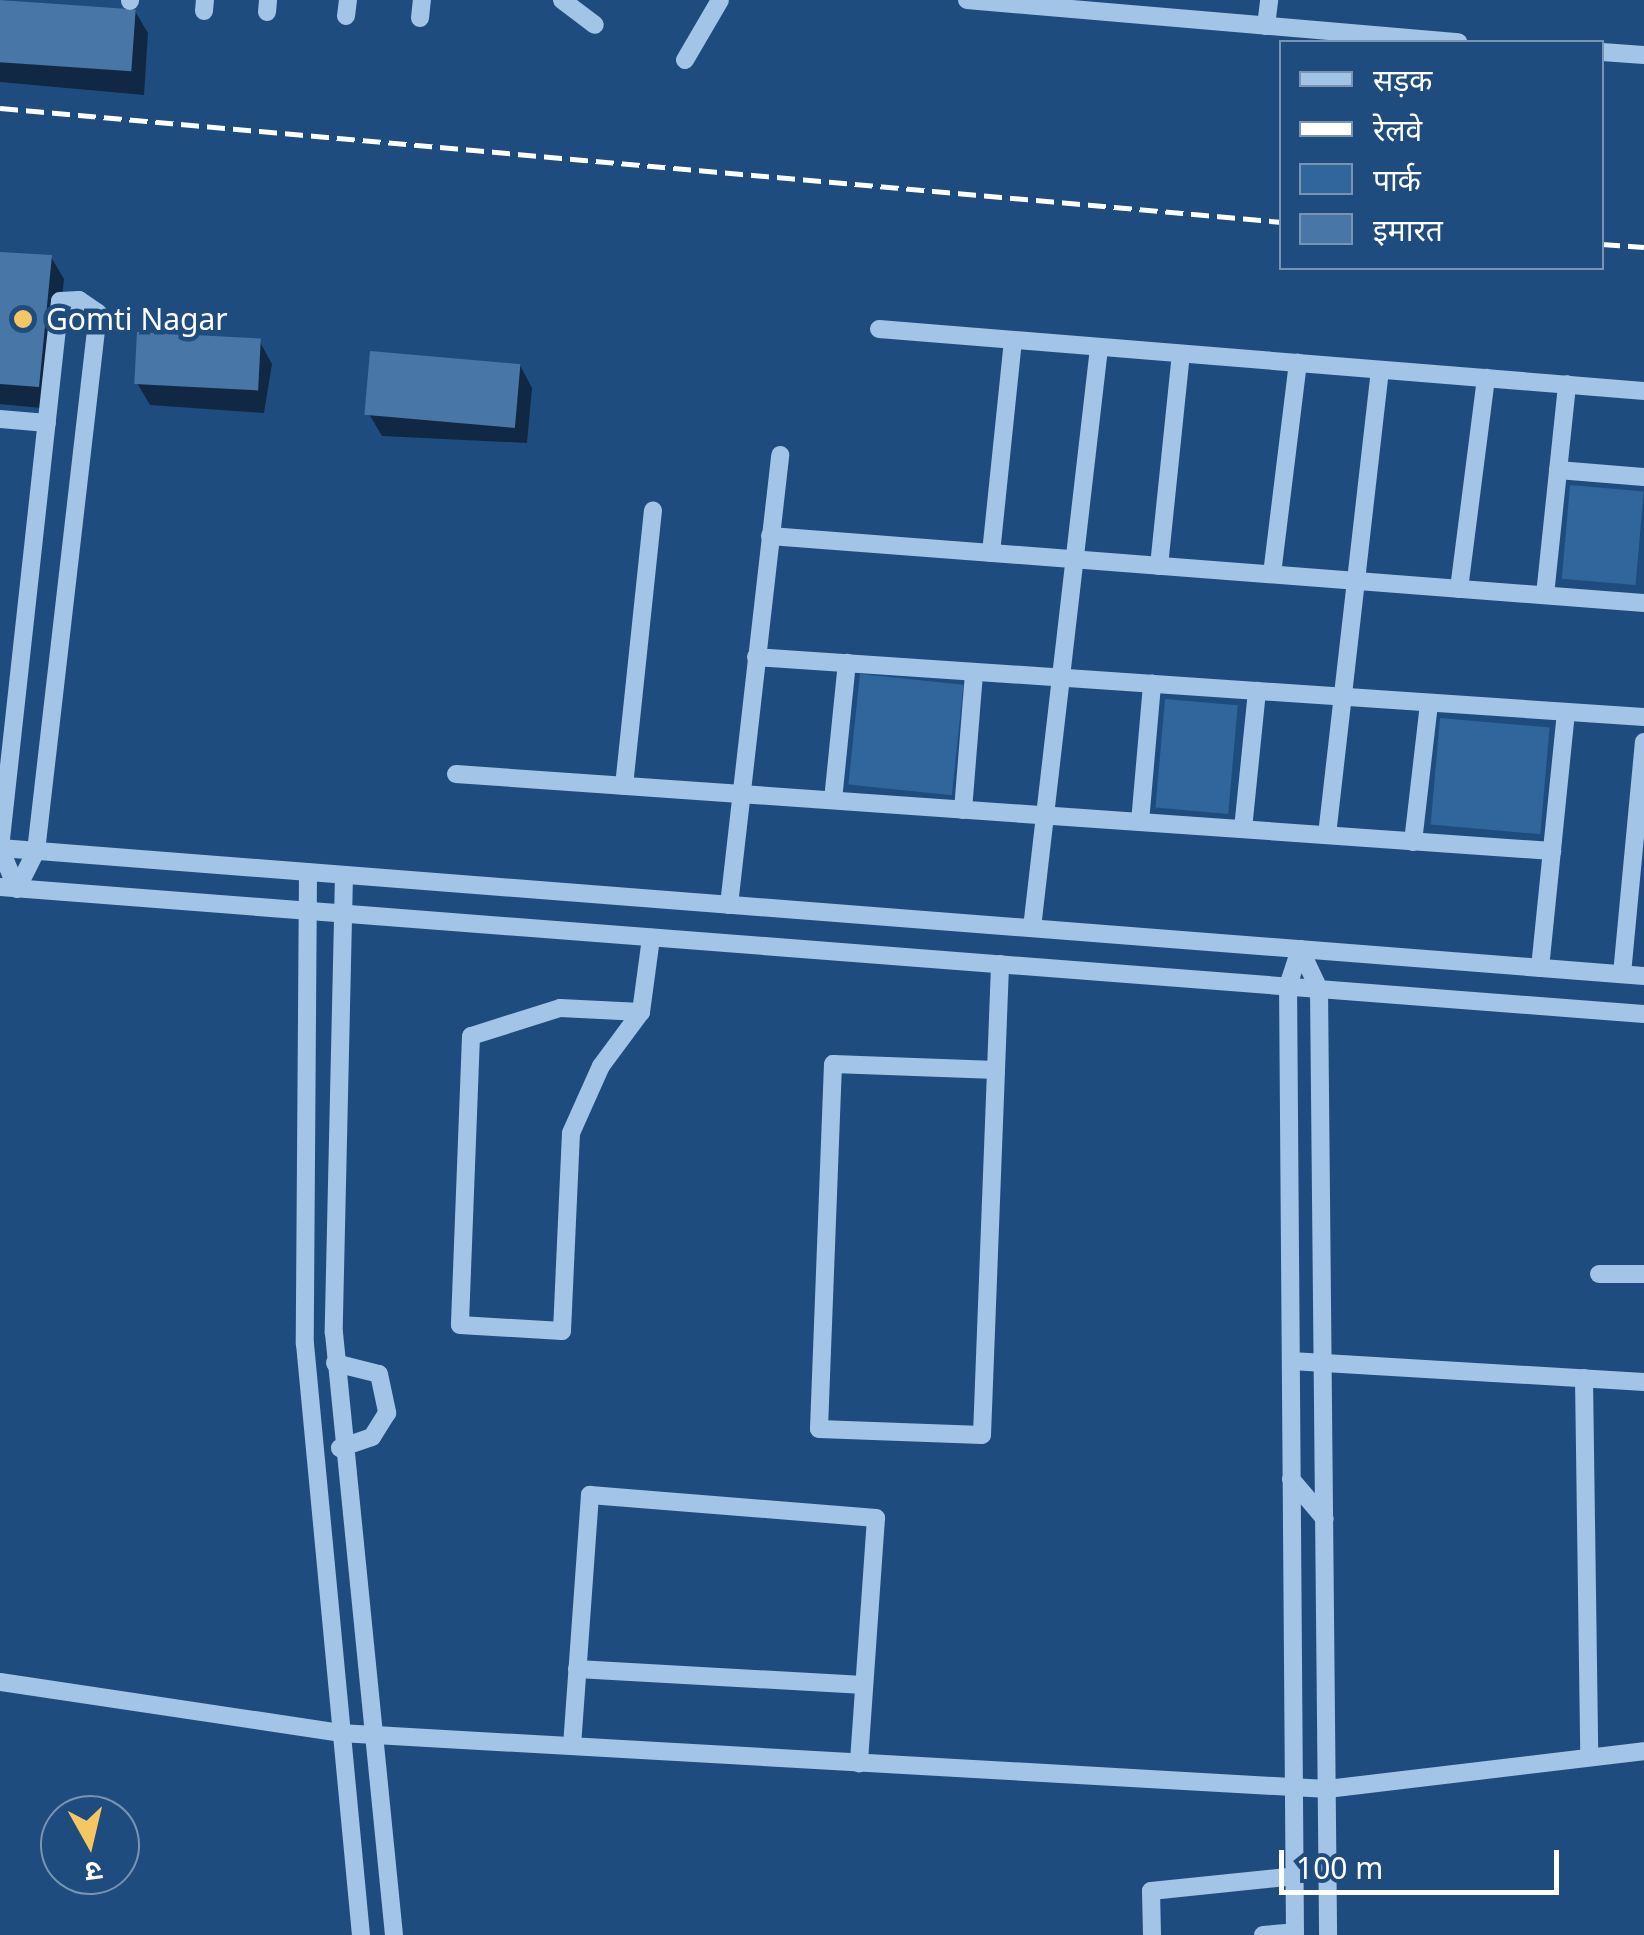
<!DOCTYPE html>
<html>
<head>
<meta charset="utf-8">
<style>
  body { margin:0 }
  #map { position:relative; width:1644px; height:1935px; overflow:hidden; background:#1f4c7e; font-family:"Noto Sans","Noto Sans Devanagari",sans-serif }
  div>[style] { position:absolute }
  .green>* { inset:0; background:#31669c; transform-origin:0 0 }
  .shadow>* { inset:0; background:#0007 }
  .building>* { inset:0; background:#4776a7; transform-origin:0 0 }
  .minor>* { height:18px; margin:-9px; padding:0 9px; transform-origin:9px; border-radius:9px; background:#a2c4e7 }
  .rail>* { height:5px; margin-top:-2.5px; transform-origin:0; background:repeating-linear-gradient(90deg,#fff 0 18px,transparent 0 26px) }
  .dots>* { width:28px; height:28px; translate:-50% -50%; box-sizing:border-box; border:5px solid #1f4c7e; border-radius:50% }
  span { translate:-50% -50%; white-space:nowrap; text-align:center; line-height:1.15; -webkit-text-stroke:9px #1f4c7e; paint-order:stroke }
  .poi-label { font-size:30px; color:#fff }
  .left { translate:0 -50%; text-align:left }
  .legend { position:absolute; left:1279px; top:40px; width:325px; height:230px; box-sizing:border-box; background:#1f4c7e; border:2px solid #7994b2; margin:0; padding:12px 18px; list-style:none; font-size:30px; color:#fff }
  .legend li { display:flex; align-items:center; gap:20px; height:50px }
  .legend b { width:50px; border:2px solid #7994b2 }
  .north { position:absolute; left:40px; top:1795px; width:100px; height:100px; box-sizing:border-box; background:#1f4c7e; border:2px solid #7994b2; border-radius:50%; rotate:172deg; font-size:28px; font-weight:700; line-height:40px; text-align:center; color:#fff }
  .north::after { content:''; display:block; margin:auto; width:35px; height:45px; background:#f6c662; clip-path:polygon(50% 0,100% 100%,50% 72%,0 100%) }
  .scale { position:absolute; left:1279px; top:1850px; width:280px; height:45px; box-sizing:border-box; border:5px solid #fff; border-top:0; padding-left:12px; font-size:30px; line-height:35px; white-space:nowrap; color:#fff; -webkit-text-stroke:8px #1f4c7e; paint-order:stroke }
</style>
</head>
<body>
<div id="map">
  <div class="green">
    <i style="left:1570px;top:485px;width:74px;height:94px;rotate:5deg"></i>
    <i style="left:860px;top:674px;width:104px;height:111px;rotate:6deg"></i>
    <i style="left:1165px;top:699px;width:73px;height:109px;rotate:5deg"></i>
    <i style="left:1440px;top:718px;width:110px;height:107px;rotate:5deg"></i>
  </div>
  <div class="shadow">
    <i style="clip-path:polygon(0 0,135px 11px,148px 33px,144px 95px,0 82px)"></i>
    <i style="clip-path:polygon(0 253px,51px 257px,64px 279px,51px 409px,0 404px)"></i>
    <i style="clip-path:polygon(260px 342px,272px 364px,264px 413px,150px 405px,137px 383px)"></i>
    <i style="clip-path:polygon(520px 365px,532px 388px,527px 443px,382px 436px,369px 414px)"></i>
  </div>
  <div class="building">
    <i style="left:0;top:0;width:136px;height:62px;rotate:4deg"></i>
    <i style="clip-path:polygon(0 252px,52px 255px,39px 387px,0 384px)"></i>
    <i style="left:137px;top:332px;width:124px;height:52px;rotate:3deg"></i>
    <i style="left:370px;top:351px;width:151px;height:64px;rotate:5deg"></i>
  </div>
  <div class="minor">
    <i style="left:562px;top:0;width:41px;rotate:37.1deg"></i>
    <i style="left:967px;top:0;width:493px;rotate:4.9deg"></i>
    <i style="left:130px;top:1px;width:1px;rotate:-90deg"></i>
    <i style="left:204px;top:11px;width:11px;rotate:-85deg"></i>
    <i style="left:267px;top:12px;width:12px;rotate:-85deg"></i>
    <i style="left:346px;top:16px;width:16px;rotate:-83deg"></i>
    <i style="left:420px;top:18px;width:18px;rotate:-84deg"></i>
    <i style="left:1266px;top:26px;width:26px;rotate:-83deg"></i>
    <i style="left:1602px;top:52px;width:42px;rotate:4.1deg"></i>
    <i style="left:685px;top:60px;width:69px;rotate:-59.7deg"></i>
    <i style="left:79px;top:300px;width:23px;rotate:34deg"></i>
    <i style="left:98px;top:313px;width:542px;rotate:96.57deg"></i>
    <i style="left:36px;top:851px;width:42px;rotate:116.6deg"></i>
    <i style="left:17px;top:889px;width:44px;rotate:-112.5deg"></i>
    <i style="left:0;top:848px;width:550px;rotate:-83.74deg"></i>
    <i style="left:60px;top:301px;width:19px;rotate:-3deg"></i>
    <i style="left:879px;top:329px;width:768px;rotate:4.63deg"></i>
    <i style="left:0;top:419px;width:47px;rotate:4.9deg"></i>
    <i style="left:1558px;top:470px;width:86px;rotate:4.7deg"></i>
    <i style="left:770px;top:536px;width:877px;rotate:4.38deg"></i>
    <i style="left:991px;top:553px;width:213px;rotate:-84.1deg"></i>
    <i style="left:1159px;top:566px;width:213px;rotate:-84.1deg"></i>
    <i style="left:1272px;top:574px;width:213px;rotate:-83deg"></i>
    <i style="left:1459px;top:589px;width:213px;rotate:-82.7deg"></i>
    <i style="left:1545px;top:595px;width:212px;rotate:-84deg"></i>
    <i style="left:756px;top:657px;width:890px;rotate:3.87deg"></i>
    <i style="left:456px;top:774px;width:1099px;rotate:4.02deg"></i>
    <i style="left:624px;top:786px;width:277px;rotate:-84deg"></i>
    <i style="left:833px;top:800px;width:138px;rotate:-84.2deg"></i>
    <i style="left:963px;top:810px;width:138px;rotate:-85.4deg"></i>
    <i style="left:1140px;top:822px;width:139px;rotate:-85deg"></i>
    <i style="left:1243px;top:829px;width:139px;rotate:-84.2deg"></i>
    <i style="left:1327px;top:835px;width:468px;rotate:-83.5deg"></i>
    <i style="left:1413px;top:842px;width:140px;rotate:-83.4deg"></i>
    <i style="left:0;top:848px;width:1649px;rotate:4.45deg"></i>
    <i style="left:308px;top:872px;width:472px;rotate:90.4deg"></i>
    <i style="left:305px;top:1344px;width:594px;rotate:84.59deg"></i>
    <i style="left:344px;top:875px;width:458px;rotate:91.3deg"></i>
    <i style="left:334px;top:1333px;width:605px;rotate:84.31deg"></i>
    <i style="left:0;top:887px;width:1649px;rotate:4.42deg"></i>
    <i style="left:729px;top:905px;width:453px;rotate:-83.5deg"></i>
    <i style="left:1032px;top:928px;width:584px;rotate:-83.41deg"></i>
    <i style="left:1300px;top:949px;width:44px;rotate:64.6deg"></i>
    <i style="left:1319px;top:989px;width:946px;rotate:89.45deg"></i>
    <i style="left:1540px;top:968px;width:257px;rotate:-84.2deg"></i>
    <i style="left:1622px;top:974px;width:233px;rotate:-84.6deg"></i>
    <i style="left:641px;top:1012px;width:81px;rotate:-177.2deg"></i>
    <i style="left:560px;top:1008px;width:93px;rotate:162.5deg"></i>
    <i style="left:471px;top:1036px;width:289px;rotate:92.2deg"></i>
    <i style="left:460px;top:1325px;width:102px;rotate:3.4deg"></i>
    <i style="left:562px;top:1331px;width:198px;rotate:-87.4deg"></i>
    <i style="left:571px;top:1133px;width:73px;rotate:-65.9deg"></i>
    <i style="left:601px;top:1066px;width:67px;rotate:-53.5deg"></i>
    <i style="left:641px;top:1012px;width:75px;rotate:-82.3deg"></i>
    <i style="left:996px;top:1070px;width:163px;rotate:-177.9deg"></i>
    <i style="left:833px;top:1064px;width:365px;rotate:92.2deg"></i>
    <i style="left:819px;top:1429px;width:163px;rotate:2.1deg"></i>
    <i style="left:982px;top:1435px;width:365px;rotate:-87.8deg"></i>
    <i style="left:996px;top:1070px;width:106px;rotate:-87.8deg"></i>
    <i style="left:1599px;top:1274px;width:45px"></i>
    <i style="left:1291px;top:1361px;width:354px;rotate:3.4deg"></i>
    <i style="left:335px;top:1363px;width:45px;rotate:14deg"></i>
    <i style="left:379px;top:1374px;width:40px;rotate:78deg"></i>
    <i style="left:387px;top:1413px;width:28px;rotate:122deg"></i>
    <i style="left:372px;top:1437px;width:34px;rotate:161deg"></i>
    <i style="left:1584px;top:1378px;width:379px;rotate:89.2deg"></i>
    <i style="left:1291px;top:1479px;width:52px;rotate:49.6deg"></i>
    <i style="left:577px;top:1669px;width:287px;rotate:3.2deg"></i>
    <i style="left:0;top:1682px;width:344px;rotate:8.5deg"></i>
    <i style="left:340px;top:1733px;width:989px;rotate:3.25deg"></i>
    <i style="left:1327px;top:1789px;width:319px;rotate:-6.8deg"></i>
    <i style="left:572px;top:1746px;width:252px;rotate:-85.9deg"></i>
    <i style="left:590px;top:1495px;width:287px;rotate:4.6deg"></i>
    <i style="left:876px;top:1518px;width:246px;rotate:94deg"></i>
    <i style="left:1152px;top:1935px;width:44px;rotate:-91.3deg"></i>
    <i style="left:1151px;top:1891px;width:145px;rotate:-5.9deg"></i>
    <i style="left:1263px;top:1935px;width:32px;rotate:-5deg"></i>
    <i style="left:1295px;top:1935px;width:949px;rotate:-90.42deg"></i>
    <i style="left:1288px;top:986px;width:39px;rotate:-72deg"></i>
  </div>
  <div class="rail">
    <i style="left:0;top:108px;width:1287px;rotate:5.08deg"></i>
    <i style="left:1602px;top:244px;width:42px;rotate:4.1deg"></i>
  </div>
  <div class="dots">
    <i style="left:23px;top:319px;background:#f6c662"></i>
  </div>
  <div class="poi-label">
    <span class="left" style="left:46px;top:319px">Gomti Nagar</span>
  </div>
  <ul class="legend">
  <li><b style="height:12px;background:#a2c4e7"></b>सड़क</li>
  <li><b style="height:12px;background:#fff"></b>रेलवे</li>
  <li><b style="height:28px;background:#31669c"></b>पार्क</li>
  <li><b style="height:28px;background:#4776a7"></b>इमारत</li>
  </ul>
  <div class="north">उ</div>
  <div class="scale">100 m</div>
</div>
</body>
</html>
